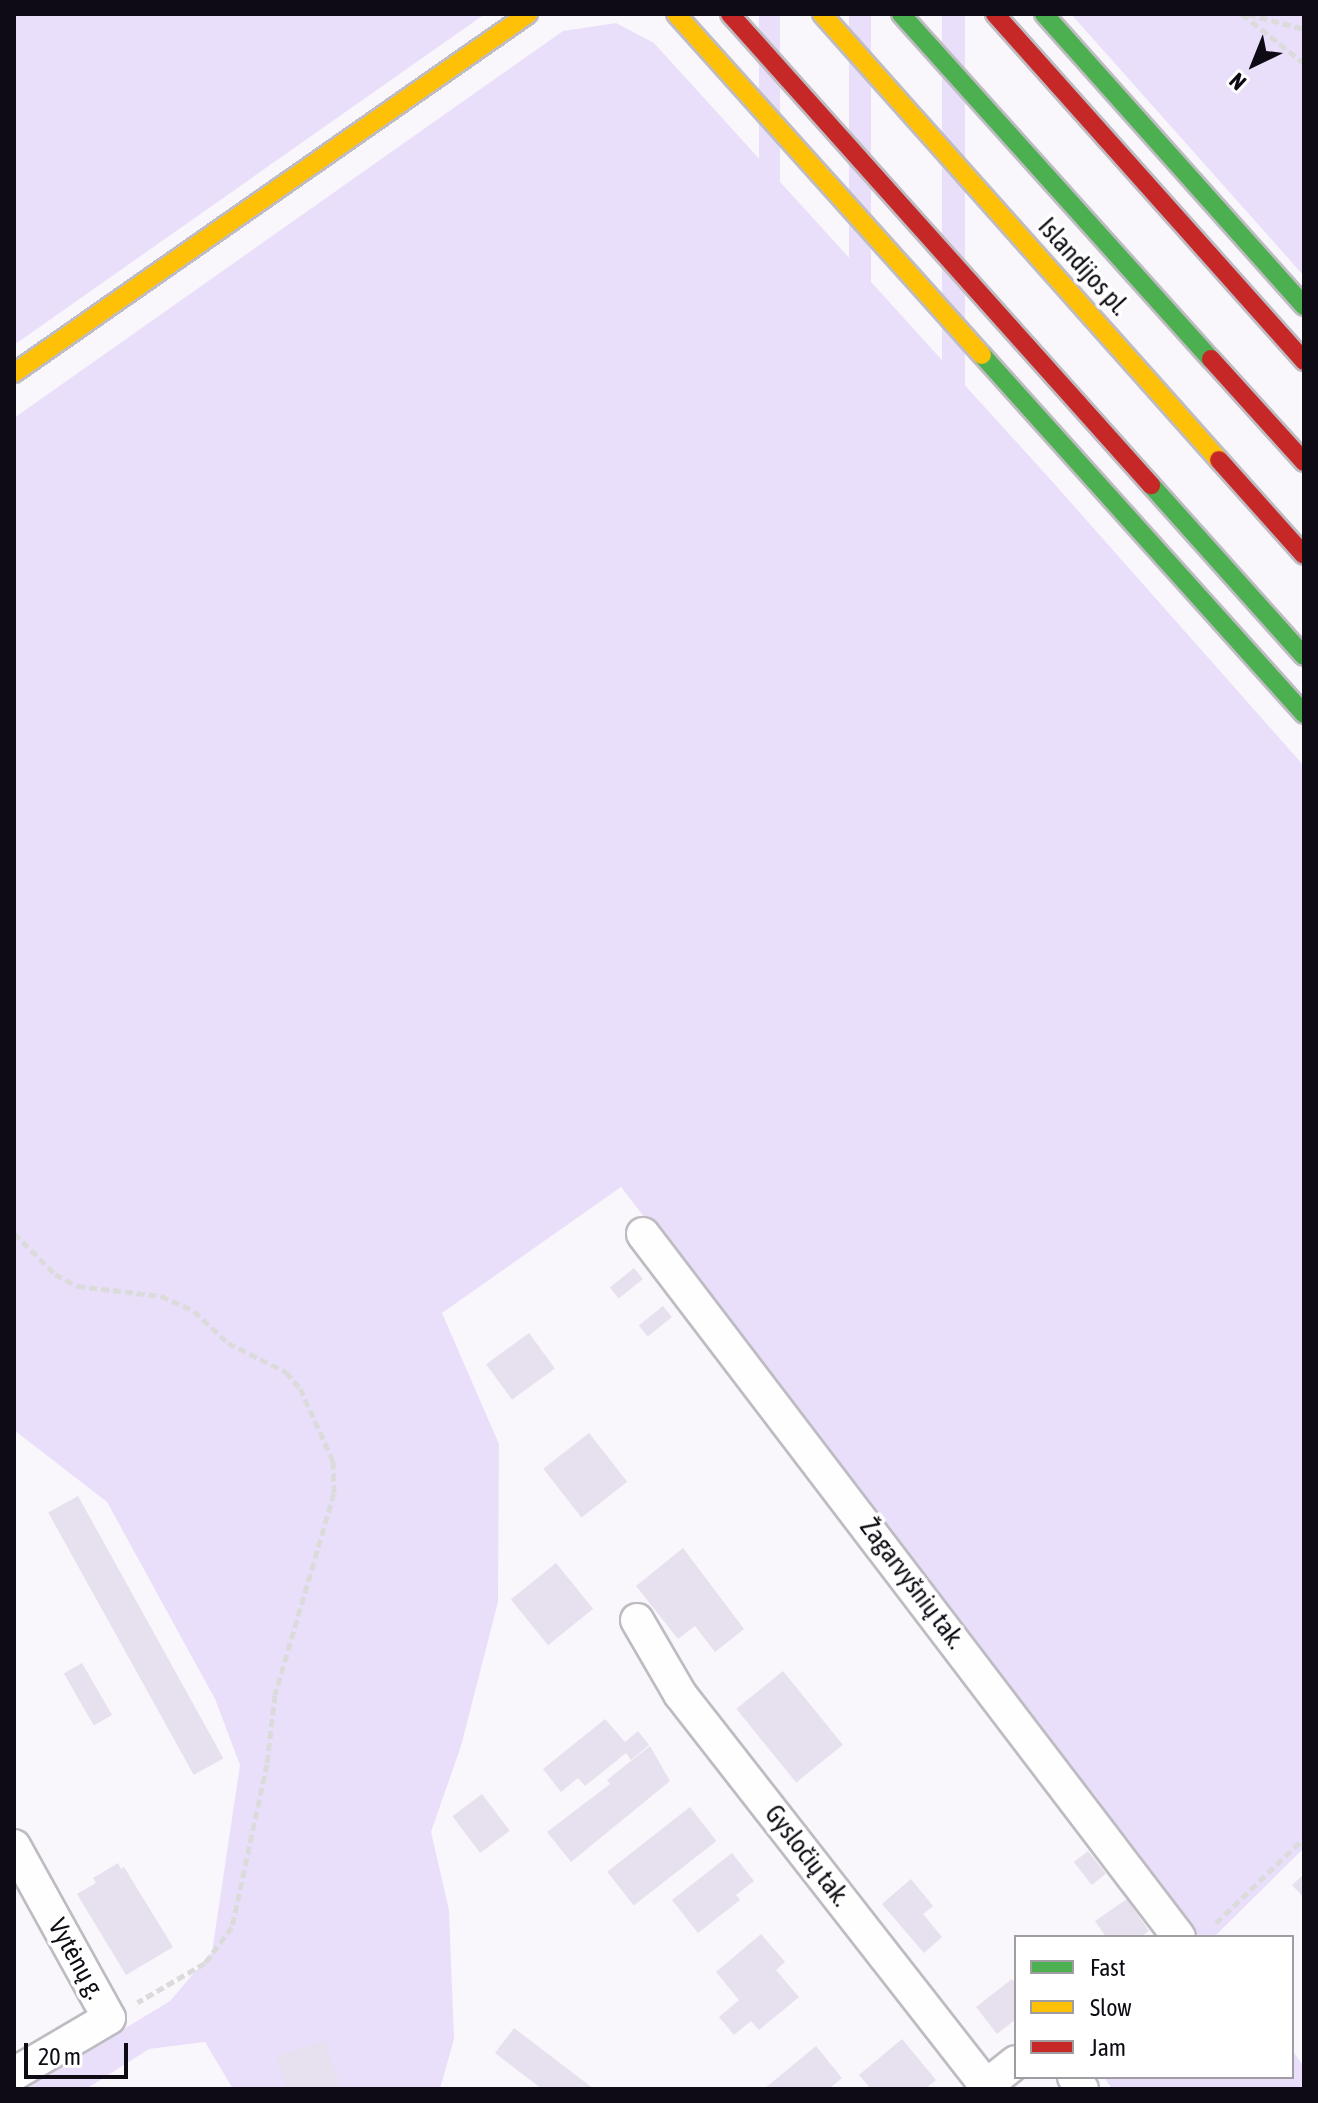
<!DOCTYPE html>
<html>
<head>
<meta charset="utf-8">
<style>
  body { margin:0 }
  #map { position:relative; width:1318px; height:2103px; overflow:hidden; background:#f9f7fb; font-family:"Asap Condensed",sans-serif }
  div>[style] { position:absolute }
  .green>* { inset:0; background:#eadffa; transform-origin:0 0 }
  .building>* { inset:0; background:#e7e0ef; transform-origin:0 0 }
  .path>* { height:5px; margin-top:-2.5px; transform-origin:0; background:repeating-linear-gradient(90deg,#dbdbdc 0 8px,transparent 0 12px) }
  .roads { filter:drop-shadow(2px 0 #bebcc2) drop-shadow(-2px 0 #bebcc2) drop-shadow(0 2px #bebcc2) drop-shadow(0 -2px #bebcc2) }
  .street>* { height:32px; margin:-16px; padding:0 16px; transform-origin:16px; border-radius:16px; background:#fefefe }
  .fast>* { height:18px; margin:-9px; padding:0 9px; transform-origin:9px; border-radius:9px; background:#4caf50 }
  .slow>* { height:18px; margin:-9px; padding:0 9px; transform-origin:9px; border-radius:9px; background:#ffc107 }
  .jam>* { height:18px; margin:-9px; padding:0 9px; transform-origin:9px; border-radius:9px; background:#c62828 }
  span { translate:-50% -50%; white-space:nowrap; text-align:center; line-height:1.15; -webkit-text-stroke:7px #fff; paint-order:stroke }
  .street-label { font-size:26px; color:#0f0b14 }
  .frame { position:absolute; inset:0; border:16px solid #0f0b14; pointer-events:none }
  .legend { position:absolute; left:1014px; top:1935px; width:280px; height:144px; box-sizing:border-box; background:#fff; border:2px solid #9f9da1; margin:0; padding:10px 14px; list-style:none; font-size:24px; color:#0f0b14 }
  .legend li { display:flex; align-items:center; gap:16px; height:40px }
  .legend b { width:40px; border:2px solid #9f9da1 }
  .north { position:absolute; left:1214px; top:24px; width:80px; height:80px; -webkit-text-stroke:6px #fff; paint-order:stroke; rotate:223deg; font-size:22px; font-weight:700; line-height:32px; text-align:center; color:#0f0b14 }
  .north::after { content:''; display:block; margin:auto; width:28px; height:36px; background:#0f0b14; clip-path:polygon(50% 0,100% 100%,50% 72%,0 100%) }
  .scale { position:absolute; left:24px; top:2043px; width:104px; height:36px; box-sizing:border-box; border:4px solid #0f0b14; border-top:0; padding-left:10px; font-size:24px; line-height:28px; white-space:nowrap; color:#0f0b14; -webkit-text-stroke:6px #fff; paint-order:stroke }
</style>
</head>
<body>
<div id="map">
  <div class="green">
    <i style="clip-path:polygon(14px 14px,485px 14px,14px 345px)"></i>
    <i style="left:759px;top:14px;width:21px;height:819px"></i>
    <i style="left:849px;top:14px;width:22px;height:684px"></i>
    <i style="left:942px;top:14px;width:23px;height:541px"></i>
    <i style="clip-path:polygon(1071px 14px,1304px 14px,1304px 276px)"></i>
    <i style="clip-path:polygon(616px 23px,654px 43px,1050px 479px,1304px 766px,1304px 1848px,1214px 1937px,1200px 1937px,621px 1187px,442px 1313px,499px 1444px,498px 1602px,461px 1746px,431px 1832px,449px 1910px,454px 2039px,440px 2089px,233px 2089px,205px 2042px,149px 2049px,86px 2089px,25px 2089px,170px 2001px,212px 1952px,240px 1765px,215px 1699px,107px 1502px,14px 1430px,14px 418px,563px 31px)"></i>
    <i style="clip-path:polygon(1292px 2050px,1304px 2067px,1304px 2089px,1112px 2089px,1104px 2077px,1292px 2077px)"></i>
  </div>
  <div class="building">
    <i style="left:634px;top:1268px;width:14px;height:31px;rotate:51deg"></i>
    <i style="left:663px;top:1306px;width:14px;height:31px;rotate:51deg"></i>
    <i style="left:529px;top:1333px;width:44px;height:53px;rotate:54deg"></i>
    <i style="left:589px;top:1433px;width:62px;height:58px;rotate:52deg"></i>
    <i style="left:78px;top:1496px;width:300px;height:34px;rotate:61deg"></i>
    <i style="clip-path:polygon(683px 1548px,744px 1629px,715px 1652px,695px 1626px,678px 1639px,636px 1586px)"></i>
    <i style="left:556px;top:1563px;width:59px;height:58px;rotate:51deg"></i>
    <i style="left:82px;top:1663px;width:60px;height:21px;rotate:60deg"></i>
    <i style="left:783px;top:1671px;width:95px;height:60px;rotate:51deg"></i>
    <i style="clip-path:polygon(605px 1719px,625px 1742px,638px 1731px,649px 1745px,631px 1760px,626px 1753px,585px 1786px,578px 1778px,561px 1792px,543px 1769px)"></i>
    <i style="clip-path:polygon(650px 1746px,670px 1781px,571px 1862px,547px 1832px,610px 1784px,607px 1780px)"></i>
    <i style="left:482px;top:1794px;width:46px;height:37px;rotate:53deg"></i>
    <i style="left:690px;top:1807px;width:43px;height:105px;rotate:52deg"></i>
    <i style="left:1088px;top:1851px;width:29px;height:18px;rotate:52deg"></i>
    <i style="clip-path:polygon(732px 1853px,754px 1881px,736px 1895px,740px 1900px,698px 1933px,672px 1900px)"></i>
    <i style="clip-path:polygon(118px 1863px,121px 1869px,124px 1867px,173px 1947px,126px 1975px,77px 1894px,96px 1883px,93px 1878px)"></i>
    <i style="clip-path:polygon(1304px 1874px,1304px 1898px,1292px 1885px)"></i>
    <i style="clip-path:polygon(911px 1879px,933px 1906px,923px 1914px,942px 1937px,924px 1953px,882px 1904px)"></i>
    <i style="clip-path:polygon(1127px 1899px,1149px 1931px,1140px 1937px,1106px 1937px,1095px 1921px)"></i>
    <i style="clip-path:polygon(761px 1934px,785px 1962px,776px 1970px,799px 1997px,759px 2030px,751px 2021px,734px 2035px,719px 2017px,739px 2000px,716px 1972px)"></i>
    <i style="clip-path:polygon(1012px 1979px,1016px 1984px,1016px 2019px,997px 2034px,976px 2007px)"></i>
    <i style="clip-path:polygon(514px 2028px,594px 2089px,542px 2089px,495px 2053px)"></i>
    <i style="clip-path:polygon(902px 2039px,936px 2080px,925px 2089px,871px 2089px,859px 2075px)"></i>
    <i style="clip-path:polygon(325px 2041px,341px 2087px,287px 2089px,276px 2056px)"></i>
    <i style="clip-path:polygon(816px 2046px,842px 2078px,829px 2089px,764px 2089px)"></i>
  </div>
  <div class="path">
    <i style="left:1242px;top:14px;width:79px;rotate:38.3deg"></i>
    <i style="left:1248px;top:14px;width:58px;rotate:15deg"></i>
    <i style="left:14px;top:1233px;width:58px;rotate:45deg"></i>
    <i style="left:55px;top:1274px;width:25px;rotate:29deg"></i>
    <i style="left:77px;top:1286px;width:85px;rotate:6.8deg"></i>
    <i style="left:161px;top:1296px;width:36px;rotate:24deg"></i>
    <i style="left:194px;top:1311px;width:47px;rotate:43.3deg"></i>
    <i style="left:228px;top:1343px;width:65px;rotate:26.6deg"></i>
    <i style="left:286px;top:1372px;width:21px;rotate:49deg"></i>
    <i style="left:300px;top:1388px;width:80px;rotate:65.7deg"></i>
    <i style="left:333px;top:1461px;width:32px;rotate:88deg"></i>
    <i style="left:334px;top:1493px;width:210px;rotate:106.3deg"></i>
    <i style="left:275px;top:1695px;width:69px;rotate:96.6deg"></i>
    <i style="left:267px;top:1764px;width:167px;rotate:102.1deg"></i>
    <i style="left:232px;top:1927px;width:45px;rotate:126.9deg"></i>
    <i style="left:205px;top:1963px;width:78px;rotate:149.8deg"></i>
    <i style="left:1216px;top:1923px;width:122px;rotate:-44deg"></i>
  </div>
  <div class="roads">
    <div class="street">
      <i style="left:643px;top:1234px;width:884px;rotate:52.68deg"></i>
      <i style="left:637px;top:1620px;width:86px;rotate:59.8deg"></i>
      <i style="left:680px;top:1694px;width:497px;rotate:52deg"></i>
      <i style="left:14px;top:1846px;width:196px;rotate:61.1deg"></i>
      <i style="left:109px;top:2018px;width:110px;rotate:149.5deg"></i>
      <i style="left:1074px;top:2077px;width:14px;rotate:56deg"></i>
      <i style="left:982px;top:2089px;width:43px;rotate:-38.5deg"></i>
    </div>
    <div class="fast">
      <i style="left:901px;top:14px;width:464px;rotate:48.1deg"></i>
      <i style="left:1044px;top:14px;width:391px;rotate:48.3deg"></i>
      <i style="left:982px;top:355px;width:482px;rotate:48.1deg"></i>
      <i style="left:1151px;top:485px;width:229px;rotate:48.2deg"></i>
    </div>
    <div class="slow">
      <i style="left:676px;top:14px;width:458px;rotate:48.1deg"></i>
      <i style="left:822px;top:14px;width:597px;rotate:48.33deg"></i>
      <i style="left:14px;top:373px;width:627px;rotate:-34.93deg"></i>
    </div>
    <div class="jam">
      <i style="left:730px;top:14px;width:632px;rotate:48.21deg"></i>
      <i style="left:995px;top:14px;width:465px;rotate:48.3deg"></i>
      <i style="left:1211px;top:359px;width:139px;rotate:47.9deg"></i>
      <i style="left:1219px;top:460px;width:127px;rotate:48.2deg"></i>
    </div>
  </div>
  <div class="street-label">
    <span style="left:1083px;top:267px;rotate:48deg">Islandijos pl.</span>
    <span style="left:912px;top:1584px;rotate:53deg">Žagarvyšnių tak.</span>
    <span style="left:807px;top:1856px;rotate:52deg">Gysločių tak.</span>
    <span style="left:76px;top:1959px;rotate:61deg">Vytėnų g.</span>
  </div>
  <div class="frame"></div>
  <ul class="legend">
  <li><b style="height:10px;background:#4caf50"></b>Fast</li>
  <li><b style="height:10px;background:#ffc107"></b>Slow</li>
  <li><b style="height:10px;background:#c62828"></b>Jam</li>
  </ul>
  <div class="north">N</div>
  <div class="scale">20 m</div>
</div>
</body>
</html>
